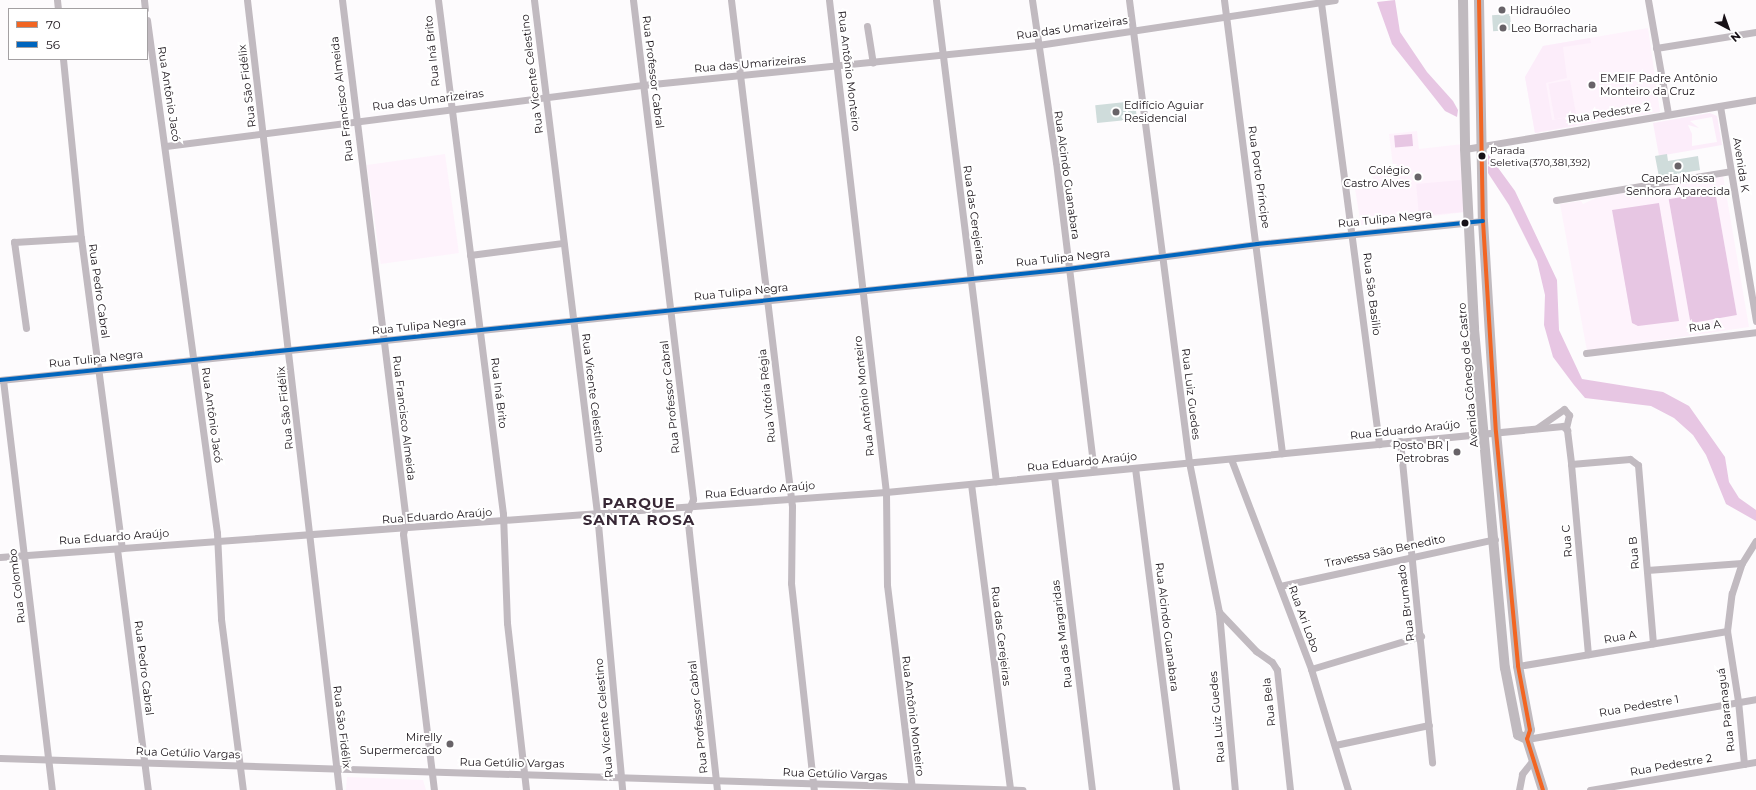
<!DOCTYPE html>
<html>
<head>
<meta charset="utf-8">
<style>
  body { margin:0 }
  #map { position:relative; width:1756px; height:790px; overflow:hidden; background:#fdfbfd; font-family:Montserrat,sans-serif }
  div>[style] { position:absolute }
  .built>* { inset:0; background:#fef3fc; transform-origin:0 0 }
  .green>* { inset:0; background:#fcedfa; transform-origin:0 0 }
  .water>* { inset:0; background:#e7c6e3; transform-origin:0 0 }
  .building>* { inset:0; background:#cfdcdb; transform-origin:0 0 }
  .street>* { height:7px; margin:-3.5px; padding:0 3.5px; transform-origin:3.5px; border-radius:3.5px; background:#c1bac0 }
  .secondary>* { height:10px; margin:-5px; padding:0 5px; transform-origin:5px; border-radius:5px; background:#c0babf }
  .bus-1>* { height:4px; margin:-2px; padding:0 2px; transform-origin:2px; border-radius:2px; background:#f26522 }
  .bus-2>* { height:4px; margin:-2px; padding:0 2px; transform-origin:2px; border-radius:2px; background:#0065bd }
  .dots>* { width:11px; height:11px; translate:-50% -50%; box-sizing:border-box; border:2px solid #fff; border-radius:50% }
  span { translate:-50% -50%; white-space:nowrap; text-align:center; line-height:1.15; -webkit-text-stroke:4px #fff; paint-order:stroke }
  .bus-label { font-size:10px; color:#181117 }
  .left { translate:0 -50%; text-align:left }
  .poi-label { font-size:11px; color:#181117 }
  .right { translate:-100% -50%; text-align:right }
  .street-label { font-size:11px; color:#181117 }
  .district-label { font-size:15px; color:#382836; font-weight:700; letter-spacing:1px }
  .legend { position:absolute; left:8px; top:8px; width:140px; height:52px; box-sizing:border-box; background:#fff; border:1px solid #a3a0a2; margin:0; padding:5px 7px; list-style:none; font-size:12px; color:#181117 }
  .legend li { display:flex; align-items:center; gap:8px; height:20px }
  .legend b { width:20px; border:1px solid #a3a0a2 }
  .north { position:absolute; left:1708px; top:8px; width:40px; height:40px; -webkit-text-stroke:3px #fff; paint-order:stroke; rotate:139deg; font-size:11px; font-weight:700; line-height:16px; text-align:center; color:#181117 }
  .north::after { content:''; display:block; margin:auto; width:14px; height:18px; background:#181117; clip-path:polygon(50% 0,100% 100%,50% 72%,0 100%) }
</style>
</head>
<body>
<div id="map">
  <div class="built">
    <i style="clip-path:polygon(1648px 28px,1660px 112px,1535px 133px,1525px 77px,1543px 46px)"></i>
    <i style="clip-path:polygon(1417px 131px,1419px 149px,1463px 144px,1465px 212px,1361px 225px,1355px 189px,1374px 186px,1371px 168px,1393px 166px,1389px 134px)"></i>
    <i style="left:445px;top:154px;width:100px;height:79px;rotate:82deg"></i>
    <i style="clip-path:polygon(1723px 175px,1749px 327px,1587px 351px,1560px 204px,1581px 201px,1583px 204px,1596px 198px)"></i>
    <i style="clip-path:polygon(347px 777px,423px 780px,426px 790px,346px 790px)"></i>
  </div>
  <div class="green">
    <i style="clip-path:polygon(1590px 38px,1591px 43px,1563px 47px,1567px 78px,1546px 83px,1552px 120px,1576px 116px,1577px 125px,1535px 133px,1525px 77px,1543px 46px)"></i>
    <i style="left:1570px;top:80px;width:36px;height:22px;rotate:80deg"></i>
    <i style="clip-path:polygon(evenodd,1710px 113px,1717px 116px,1722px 145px,1659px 156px,1653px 123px,1710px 113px,1712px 117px,1717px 142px,1692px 146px,1692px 134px,1688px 125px,1699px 128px,1690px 121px,1712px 117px)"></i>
    <i style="left:1461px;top:180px;width:32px;height:45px;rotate:85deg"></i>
  </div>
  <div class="water">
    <i style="clip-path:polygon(1395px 0,1400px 32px,1427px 72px,1453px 101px,1458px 110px,1457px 117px,1445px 111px,1392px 44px,1377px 2px)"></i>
    <i style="left:1412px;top:134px;width:12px;height:18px;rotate:85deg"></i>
    <i style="clip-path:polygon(1488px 154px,1515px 191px,1557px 280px,1559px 330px,1582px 379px,1663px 392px,1689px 406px,1725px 457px,1729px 482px,1739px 498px,1756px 510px,1756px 521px,1726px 504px,1706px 455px,1693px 435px,1674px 418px,1651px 406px,1585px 398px,1574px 385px,1553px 357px,1544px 325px,1545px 295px,1537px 261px,1509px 205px,1488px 173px)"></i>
    <i style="left:1715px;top:191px;width:126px;height:47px;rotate:80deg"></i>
    <i style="clip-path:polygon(1659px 203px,1679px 321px,1638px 326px,1632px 323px,1612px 210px)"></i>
  </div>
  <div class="building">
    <i style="left:1510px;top:14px;width:16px;height:18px;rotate:86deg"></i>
    <i style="left:1135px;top:101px;width:18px;height:40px;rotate:84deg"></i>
    <i style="clip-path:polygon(1667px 154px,1668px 161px,1698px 156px,1700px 170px,1659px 177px,1655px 156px)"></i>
  </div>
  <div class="street">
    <i style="left:57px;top:0;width:9px;rotate:84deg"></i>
    <i style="left:144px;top:0;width:9px;rotate:84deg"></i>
    <i style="left:247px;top:0;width:795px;rotate:83.36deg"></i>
    <i style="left:342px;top:0;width:525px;rotate:83deg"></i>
    <i style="left:406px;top:521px;width:13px;rotate:103deg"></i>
    <i style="left:403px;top:534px;width:258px;rotate:83.1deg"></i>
    <i style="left:438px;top:0;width:518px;rotate:82.79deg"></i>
    <i style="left:503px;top:514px;width:109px;rotate:87.9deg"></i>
    <i style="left:507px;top:623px;width:168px;rotate:83.5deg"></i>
    <i style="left:534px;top:0;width:517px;rotate:83deg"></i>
    <i style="left:597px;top:513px;width:278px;rotate:84.8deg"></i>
    <i style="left:633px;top:0;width:503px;rotate:83.14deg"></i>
    <i style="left:693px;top:499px;width:16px;rotate:112deg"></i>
    <i style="left:687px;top:514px;width:278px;rotate:83.8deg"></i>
    <i style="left:731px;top:0;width:510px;rotate:83.13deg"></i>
    <i style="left:792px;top:506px;width:77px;rotate:90.7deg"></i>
    <i style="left:791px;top:583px;width:208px;rotate:83.7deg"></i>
    <i style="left:829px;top:0;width:495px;rotate:83.4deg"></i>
    <i style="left:886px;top:492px;width:93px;rotate:89.4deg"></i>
    <i style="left:887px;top:585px;width:207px;rotate:83deg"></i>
    <i style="left:936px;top:0;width:485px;rotate:82.9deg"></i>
    <i style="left:1032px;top:0;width:164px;rotate:81.6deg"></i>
    <i style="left:1056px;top:162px;width:311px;rotate:83deg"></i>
    <i style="left:1129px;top:0;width:466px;rotate:82.6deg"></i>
    <i style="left:1189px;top:462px;width:153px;rotate:78.7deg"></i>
    <i style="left:1219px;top:612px;width:179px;rotate:84.9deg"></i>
    <i style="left:1224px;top:0;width:457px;rotate:82.7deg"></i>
    <i style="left:1648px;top:0;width:116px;rotate:80deg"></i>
    <i style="left:1321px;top:3px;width:445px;rotate:82.5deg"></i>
    <i style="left:147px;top:20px;width:518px;rotate:82.23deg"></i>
    <i style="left:217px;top:533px;width:86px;rotate:87.3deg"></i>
    <i style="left:221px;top:619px;width:172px;rotate:82.7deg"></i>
    <i style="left:867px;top:26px;width:37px;rotate:81deg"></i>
    <i style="left:1656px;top:48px;width:101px;rotate:-9.1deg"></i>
    <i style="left:63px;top:59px;width:180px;rotate:84.3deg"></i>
    <i style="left:81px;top:238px;width:313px;rotate:82.5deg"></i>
    <i style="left:1720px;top:106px;width:218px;rotate:80.5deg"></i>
    <i style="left:166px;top:146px;width:481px;rotate:-7.3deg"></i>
    <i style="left:643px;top:85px;width:397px;rotate:-5.8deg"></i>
    <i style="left:1038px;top:45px;width:300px;rotate:-8.6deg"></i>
    <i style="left:1465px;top:149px;width:295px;rotate:-9.6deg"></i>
    <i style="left:1556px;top:200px;width:177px;rotate:-9.4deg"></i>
    <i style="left:470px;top:255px;width:94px;rotate:-7.4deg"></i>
    <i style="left:26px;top:328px;width:87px;rotate:-97.9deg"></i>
    <i style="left:14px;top:242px;width:67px;rotate:-3.4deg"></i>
    <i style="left:1586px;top:353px;width:171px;rotate:-7deg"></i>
    <i style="left:0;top:380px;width:1074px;rotate:-5.93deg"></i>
    <i style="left:1068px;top:269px;width:191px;rotate:-7.5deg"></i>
    <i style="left:1257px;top:244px;width:227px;rotate:-5.8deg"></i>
    <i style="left:3px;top:380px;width:413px;rotate:83.2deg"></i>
    <i style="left:1537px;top:428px;width:33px;rotate:-35deg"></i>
    <i style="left:1564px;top:409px;width:8px;rotate:50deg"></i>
    <i style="left:1569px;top:415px;width:13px;rotate:103deg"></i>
    <i style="left:1400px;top:441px;width:323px;rotate:84.3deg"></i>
    <i style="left:1231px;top:459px;width:225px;rotate:69.1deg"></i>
    <i style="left:1311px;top:669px;width:127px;rotate:73deg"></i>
    <i style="left:1571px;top:464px;width:59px;rotate:-4.8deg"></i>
    <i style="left:1630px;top:459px;width:10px;rotate:37deg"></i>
    <i style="left:1638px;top:465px;width:179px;rotate:85.2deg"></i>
    <i style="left:1135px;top:468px;width:325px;rotate:82.7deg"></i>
    <i style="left:1054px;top:476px;width:316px;rotate:83.1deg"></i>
    <i style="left:971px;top:484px;width:308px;rotate:82.7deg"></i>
    <i style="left:117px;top:549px;width:243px;rotate:82.7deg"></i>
    <i style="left:0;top:557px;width:888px;rotate:-4.2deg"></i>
    <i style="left:886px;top:492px;width:680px;rotate:-5.57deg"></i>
    <i style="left:1563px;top:426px;width:6px;rotate:45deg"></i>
    <i style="left:1567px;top:430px;width:34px;rotate:83deg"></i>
    <i style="left:1571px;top:464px;width:191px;rotate:84.9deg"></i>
    <i style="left:1647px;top:570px;width:95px;rotate:-4.2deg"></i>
    <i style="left:1280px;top:586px;width:220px;rotate:-12.3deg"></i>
    <i style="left:1219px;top:612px;width:54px;rotate:46.5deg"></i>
    <i style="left:1256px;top:651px;width:19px;rotate:35deg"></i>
    <i style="left:1272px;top:662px;width:9px;rotate:58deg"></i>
    <i style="left:1277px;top:670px;width:121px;rotate:83.8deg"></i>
    <i style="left:1518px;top:666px;width:212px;rotate:-9.5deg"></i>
    <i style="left:1311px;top:669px;width:115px;rotate:-16.7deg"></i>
    <i style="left:1527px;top:739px;width:232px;rotate:-9.9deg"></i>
    <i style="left:1335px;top:745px;width:96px;rotate:-12deg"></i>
    <i style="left:0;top:758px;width:1023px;rotate:1.79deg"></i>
    <i style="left:1744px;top:764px;width:63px;rotate:-95.4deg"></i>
    <i style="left:1738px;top:701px;width:71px;rotate:-98.9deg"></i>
    <i style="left:1727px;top:631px;width:38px;rotate:-83deg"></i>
    <i style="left:1732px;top:593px;width:32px;rotate:-72deg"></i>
    <i style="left:1742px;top:563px;width:26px;rotate:-58deg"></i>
    <i style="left:1519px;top:790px;width:16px;rotate:-79deg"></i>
    <i style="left:1522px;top:774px;width:16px;rotate:-52deg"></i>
    <i style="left:1590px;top:790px;width:168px;rotate:-9.6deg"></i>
  </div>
  <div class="secondary">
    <i style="left:1463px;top:0;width:149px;rotate:89.2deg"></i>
    <i style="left:1465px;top:149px;width:180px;rotate:87.1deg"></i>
    <i style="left:1474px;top:329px;width:340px;rotate:84.8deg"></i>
    <i style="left:1505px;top:668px;width:68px;rotate:79deg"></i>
    <i style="left:1518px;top:735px;width:10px;rotate:24deg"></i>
    <i style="left:1479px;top:0;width:221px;rotate:89deg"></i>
    <i style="left:1483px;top:221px;width:211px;rotate:86.5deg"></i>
    <i style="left:1496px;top:432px;width:235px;rotate:84.6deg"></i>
    <i style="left:1518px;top:666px;width:65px;rotate:79.4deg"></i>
    <i style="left:1530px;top:730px;width:9px;rotate:108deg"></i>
    <i style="left:1527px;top:739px;width:53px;rotate:72.6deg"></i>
  </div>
  <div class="bus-1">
    <i style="left:1479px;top:0;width:221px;rotate:89deg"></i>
    <i style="left:1483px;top:221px;width:211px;rotate:86.5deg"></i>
    <i style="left:1496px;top:432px;width:235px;rotate:84.6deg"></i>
    <i style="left:1518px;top:666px;width:65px;rotate:79.4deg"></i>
    <i style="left:1530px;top:730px;width:9px;rotate:108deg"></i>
    <i style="left:1527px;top:739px;width:53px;rotate:72.6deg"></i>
  </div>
  <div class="bus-2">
    <i style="left:0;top:380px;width:1074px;rotate:-5.93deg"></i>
    <i style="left:1068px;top:269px;width:191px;rotate:-7.5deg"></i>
    <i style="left:1257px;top:244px;width:227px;rotate:-5.8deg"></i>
  </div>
  <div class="dots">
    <i style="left:1502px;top:10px;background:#686368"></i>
    <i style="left:1503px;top:28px;background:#686368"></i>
    <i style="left:1592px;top:85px;background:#686368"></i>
    <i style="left:1116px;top:112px;background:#686368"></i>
    <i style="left:1482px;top:156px;background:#181117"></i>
    <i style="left:1678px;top:166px;background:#686368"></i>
    <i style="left:1418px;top:177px;background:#686368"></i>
    <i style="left:1465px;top:223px;background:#181117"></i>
    <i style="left:1457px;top:452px;background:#686368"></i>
    <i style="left:450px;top:744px;background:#686368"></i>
  </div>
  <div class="bus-label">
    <span class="left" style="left:1490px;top:156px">Parada<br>Seletiva(370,381,392)</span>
  </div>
  <div class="poi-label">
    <span class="left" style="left:1510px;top:10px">Hidrauóleo</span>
    <span class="left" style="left:1511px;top:28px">Leo Borracharia</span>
    <span class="left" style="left:1600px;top:85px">EMEIF Padre Antônio<br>Monteiro da Cruz</span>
    <span class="left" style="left:1124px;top:112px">Edifício Aguiar<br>Residencial</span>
    <span class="right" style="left:1410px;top:177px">Colégio<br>Castro Alves</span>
    <span style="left:1678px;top:185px">Capela Nossa<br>Senhora Aparecida</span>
    <span class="right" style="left:1449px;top:452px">Posto BR |<br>Petrobras</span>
    <span class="right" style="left:442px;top:744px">Mirelly<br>Supermercado</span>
  </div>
  <div class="street-label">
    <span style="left:1072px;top:28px;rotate:-8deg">Rua das Umarizeiras</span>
    <span style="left:432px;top:51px;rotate:-96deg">Rua Iná Brito</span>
    <span style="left:750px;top:64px;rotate:-5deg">Rua das Umarizeiras</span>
    <span style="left:849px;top:71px;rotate:83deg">Rua Antônio Monteiro</span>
    <span style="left:653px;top:72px;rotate:83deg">Rua Professor Cabral</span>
    <span style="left:532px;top:74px;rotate:-97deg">Rua Vicente Celestino</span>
    <span style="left:247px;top:86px;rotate:-97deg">Rua São Fidélix</span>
    <span style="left:169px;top:94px;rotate:81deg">Rua Antônio Jacó</span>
    <span style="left:342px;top:99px;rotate:-97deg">Rua Francisco Almeida</span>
    <span style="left:428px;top:100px;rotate:-7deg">Rua das Umarizeiras</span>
    <span style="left:1609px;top:113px;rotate:-9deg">Rua Pedestre 2</span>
    <span style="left:1741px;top:165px;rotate:81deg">Avenida K</span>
    <span style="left:1067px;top:175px;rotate:82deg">Rua Alcindo Guanabara</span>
    <span style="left:1259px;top:177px;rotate:82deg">Rua Porto Príncipe</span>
    <span style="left:974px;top:215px;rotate:82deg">Rua das Cerejeiras</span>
    <span style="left:1385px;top:219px;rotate:-6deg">Rua Tulipa Negra</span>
    <span style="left:1063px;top:258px;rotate:-6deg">Rua Tulipa Negra</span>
    <span style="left:99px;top:291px;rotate:82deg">Rua Pedro Cabral</span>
    <span style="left:741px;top:292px;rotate:-6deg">Rua Tulipa Negra</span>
    <span style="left:1372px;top:294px;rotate:83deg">Rua São Basilio</span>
    <span style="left:419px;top:326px;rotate:-6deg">Rua Tulipa Negra</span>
    <span style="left:1705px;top:326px;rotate:-8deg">Rua A</span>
    <span style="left:96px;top:359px;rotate:-6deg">Rua Tulipa Negra</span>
    <span style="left:1468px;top:375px;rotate:-95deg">Avenida Cônego de Castro</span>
    <span style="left:499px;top:393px;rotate:83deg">Rua Iná Brito</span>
    <span style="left:593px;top:393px;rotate:83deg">Rua Vicente Celestino</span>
    <span style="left:1191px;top:394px;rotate:83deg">Rua Luiz Guedes</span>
    <span style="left:767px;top:396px;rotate:-96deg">Rua Vitória Régia</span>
    <span style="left:864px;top:396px;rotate:-96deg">Rua Antônio Monteiro</span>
    <span style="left:670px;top:397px;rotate:-96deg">Rua Professor Cabral</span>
    <span style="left:285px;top:408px;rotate:-96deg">Rua São Fidélix</span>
    <span style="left:212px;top:415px;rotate:82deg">Rua Antônio Jacó</span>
    <span style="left:404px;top:418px;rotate:83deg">Rua Francisco Almeida</span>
    <span style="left:1405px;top:430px;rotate:-6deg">Rua Eduardo Araújo</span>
    <span style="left:1082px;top:462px;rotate:-6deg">Rua Eduardo Araújo</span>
    <span style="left:760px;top:490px;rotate:-5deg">Rua Eduardo Araújo</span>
    <span style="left:437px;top:516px;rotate:-4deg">Rua Eduardo Araújo</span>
    <span style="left:114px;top:537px;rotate:-4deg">Rua Eduardo Araújo</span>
    <span style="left:1567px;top:541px;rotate:-95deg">Rua C</span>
    <span style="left:1385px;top:551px;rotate:-12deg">Travessa São Benedito</span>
    <span style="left:1634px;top:553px;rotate:-95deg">Rua B</span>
    <span style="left:17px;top:586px;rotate:-97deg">Rua Colombo</span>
    <span style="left:1406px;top:603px;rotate:-97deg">Rua Brumado</span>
    <span style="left:1304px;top:619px;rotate:70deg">Rua Ari Lobo</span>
    <span style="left:1167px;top:627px;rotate:83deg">Rua Alcindo Guanabara</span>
    <span style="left:1062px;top:634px;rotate:-97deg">Rua das Margaridas</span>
    <span style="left:1001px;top:636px;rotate:83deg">Rua das Cerejeiras</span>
    <span style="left:1620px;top:637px;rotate:-10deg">Rua A</span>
    <span style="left:144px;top:668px;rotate:83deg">Rua Pedro Cabral</span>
    <span style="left:1269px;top:702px;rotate:-96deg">Rua Bela</span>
    <span style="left:1639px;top:706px;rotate:-10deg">Rua Pedestre 1</span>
    <span style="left:1726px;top:710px;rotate:-97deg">Rua Paranaguá</span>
    <span style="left:913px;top:716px;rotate:83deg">Rua Antônio Monteiro</span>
    <span style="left:698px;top:717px;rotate:-96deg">Rua Professor Cabral</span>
    <span style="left:1217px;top:717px;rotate:-95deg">Rua Luiz Guedes</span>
    <span style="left:604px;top:718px;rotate:-95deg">Rua Vicente Celestino</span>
    <span style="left:342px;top:727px;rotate:83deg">Rua São Fidélix</span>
    <span style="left:188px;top:753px;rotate:2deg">Rua Getúlio Vargas</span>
    <span style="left:512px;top:763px;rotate:1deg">Rua Getúlio Vargas</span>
    <span style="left:1671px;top:765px;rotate:-10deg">Rua Pedestre 2</span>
    <span style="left:835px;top:774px;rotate:2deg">Rua Getúlio Vargas</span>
  </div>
  <div class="district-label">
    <span style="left:639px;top:511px">PARQUE<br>SANTA ROSA</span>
  </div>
  <ul class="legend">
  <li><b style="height:5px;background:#f26522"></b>70</li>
  <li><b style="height:5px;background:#0065bd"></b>56</li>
  </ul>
  <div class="north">N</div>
</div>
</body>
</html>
